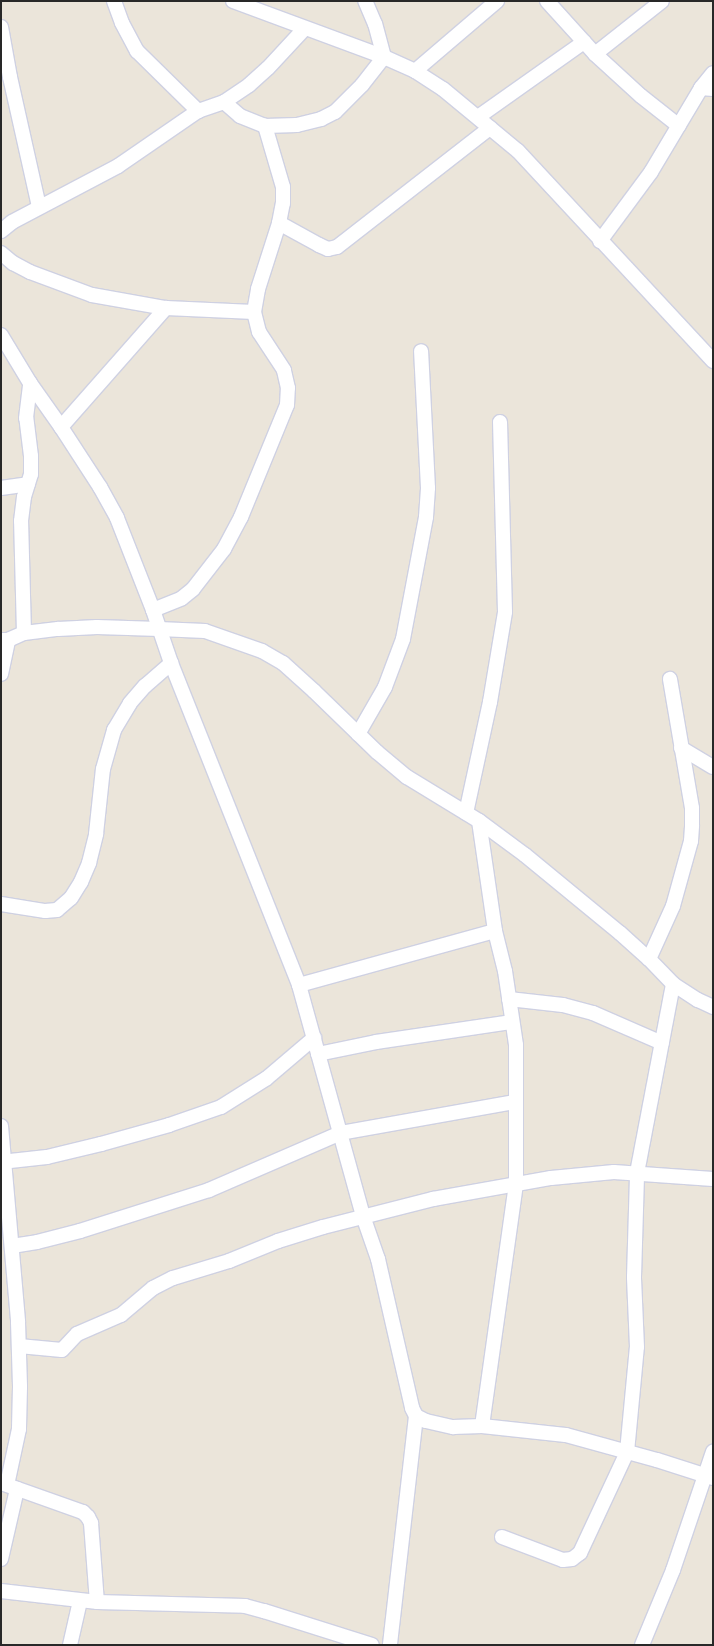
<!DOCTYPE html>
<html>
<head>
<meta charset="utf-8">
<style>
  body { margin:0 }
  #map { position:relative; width:714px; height:1646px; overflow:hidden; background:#ebe5da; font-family:Figtree,sans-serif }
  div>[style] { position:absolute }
  .roads { filter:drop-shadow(1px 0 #cfd1e2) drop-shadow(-1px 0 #cfd1e2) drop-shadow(0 1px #cfd1e2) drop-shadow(0 -1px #cfd1e2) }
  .minor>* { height:14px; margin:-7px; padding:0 7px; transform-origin:7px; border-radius:7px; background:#fff }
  span { translate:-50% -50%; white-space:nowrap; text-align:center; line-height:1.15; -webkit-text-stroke:3.5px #fff; paint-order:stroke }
  .frame { position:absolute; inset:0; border:2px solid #282828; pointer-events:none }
</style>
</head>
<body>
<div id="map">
  <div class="roads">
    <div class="minor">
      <i style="left:114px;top:1px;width:23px;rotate:70deg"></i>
      <i style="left:122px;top:23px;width:32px;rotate:62deg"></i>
      <i style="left:137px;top:51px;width:86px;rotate:44.5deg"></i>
      <i style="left:233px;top:1px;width:161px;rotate:20.3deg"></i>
      <i style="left:384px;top:57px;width:34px;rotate:24deg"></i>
      <i style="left:415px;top:71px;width:33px;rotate:33deg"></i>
      <i style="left:443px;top:89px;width:97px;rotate:39.6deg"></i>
      <i style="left:518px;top:151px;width:287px;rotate:47.1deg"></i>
      <i style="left:547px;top:1px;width:72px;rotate:47.8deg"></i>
      <i style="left:595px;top:54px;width:62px;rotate:42.4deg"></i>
      <i style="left:641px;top:96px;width:48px;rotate:38.3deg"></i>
      <i style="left:1px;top:27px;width:51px;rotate:79.8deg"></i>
      <i style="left:10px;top:77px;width:133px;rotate:77.4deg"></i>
      <i style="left:595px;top:54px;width:85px;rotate:-38.3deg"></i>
      <i style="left:415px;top:71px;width:108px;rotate:-40.5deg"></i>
      <i style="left:701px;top:88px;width:19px;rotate:-51deg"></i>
      <i style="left:224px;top:102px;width:21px;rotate:41deg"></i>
      <i style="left:240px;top:116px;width:27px;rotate:22deg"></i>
      <i style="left:265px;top:126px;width:32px;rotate:-2deg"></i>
      <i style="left:297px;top:125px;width:25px;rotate:-14deg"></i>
      <i style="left:321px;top:119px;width:16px;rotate:-27deg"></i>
      <i style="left:335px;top:112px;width:38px;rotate:-45deg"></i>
      <i style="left:362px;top:85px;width:36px;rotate:-52deg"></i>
      <i style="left:384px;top:57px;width:34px;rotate:-105deg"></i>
      <i style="left:375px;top:24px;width:25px;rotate:-113deg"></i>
      <i style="left:478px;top:117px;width:130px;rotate:-35.3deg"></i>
      <i style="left:279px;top:223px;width:46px;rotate:28.8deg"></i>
      <i style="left:319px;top:245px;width:10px;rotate:24deg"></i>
      <i style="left:328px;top:249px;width:9px;rotate:-13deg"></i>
      <i style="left:337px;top:247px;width:194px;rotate:-37.9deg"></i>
      <i style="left:1px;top:231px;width:14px;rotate:-39deg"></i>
      <i style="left:12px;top:222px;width:120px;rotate:-27.8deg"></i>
      <i style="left:118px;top:166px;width:97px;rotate:-34.5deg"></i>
      <i style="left:198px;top:111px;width:28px;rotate:-19deg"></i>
      <i style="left:224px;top:102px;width:30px;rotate:-34deg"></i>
      <i style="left:249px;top:85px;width:25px;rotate:-42deg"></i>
      <i style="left:268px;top:68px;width:54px;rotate:-47.2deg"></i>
      <i style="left:600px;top:241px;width:86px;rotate:-53.5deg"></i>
      <i style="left:651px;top:172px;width:98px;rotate:-59.2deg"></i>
      <i style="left:701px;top:88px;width:12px;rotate:5deg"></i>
      <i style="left:1px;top:253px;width:16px;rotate:40deg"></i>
      <i style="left:13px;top:263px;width:19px;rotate:28deg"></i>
      <i style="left:30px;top:272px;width:66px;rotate:20.4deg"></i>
      <i style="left:92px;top:295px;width:75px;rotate:10deg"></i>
      <i style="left:166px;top:308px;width:88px;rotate:2.6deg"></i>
      <i style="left:1px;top:335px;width:56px;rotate:58.9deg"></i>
      <i style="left:30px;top:383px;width:54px;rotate:54.8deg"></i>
      <i style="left:61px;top:427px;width:72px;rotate:57deg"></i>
      <i style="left:100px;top:487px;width:35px;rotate:61deg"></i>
      <i style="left:117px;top:518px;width:99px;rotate:68.6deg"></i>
      <i style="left:153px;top:610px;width:56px;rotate:71.2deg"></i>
      <i style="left:171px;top:663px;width:347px;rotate:68.3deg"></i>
      <i style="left:299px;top:985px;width:240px;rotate:74.5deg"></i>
      <i style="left:363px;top:1216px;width:46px;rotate:70.8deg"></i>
      <i style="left:378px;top:1259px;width:153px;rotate:77.1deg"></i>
      <i style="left:412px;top:1408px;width:9px;rotate:63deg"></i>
      <i style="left:416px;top:1416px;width:230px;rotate:96.5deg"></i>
      <i style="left:61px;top:427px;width:159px;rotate:-48.6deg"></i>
      <i style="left:1px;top:488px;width:27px;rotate:-8deg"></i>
      <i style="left:153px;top:610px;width:31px;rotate:-22deg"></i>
      <i style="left:182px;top:598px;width:14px;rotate:-39deg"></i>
      <i style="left:193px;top:589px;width:51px;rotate:-52.2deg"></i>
      <i style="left:224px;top:549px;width:36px;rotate:-62deg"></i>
      <i style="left:241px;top:517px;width:121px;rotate:-67.7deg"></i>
      <i style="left:287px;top:405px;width:17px;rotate:-87deg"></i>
      <i style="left:288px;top:388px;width:18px;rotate:-103deg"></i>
      <i style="left:284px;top:370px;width:45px;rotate:-123.3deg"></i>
      <i style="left:259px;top:332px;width:21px;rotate:-104deg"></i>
      <i style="left:254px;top:312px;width:23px;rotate:-80deg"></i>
      <i style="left:258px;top:289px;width:69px;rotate:-72.3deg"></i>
      <i style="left:279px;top:223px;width:20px;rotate:-79deg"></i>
      <i style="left:283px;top:203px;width:16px;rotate:-90deg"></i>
      <i style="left:283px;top:187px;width:64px;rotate:-106.4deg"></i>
      <i style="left:24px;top:633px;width:112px;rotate:-91.5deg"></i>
      <i style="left:21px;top:521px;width:24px;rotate:-83deg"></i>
      <i style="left:24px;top:497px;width:24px;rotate:-73deg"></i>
      <i style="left:31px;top:474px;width:18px;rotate:-90deg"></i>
      <i style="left:31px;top:456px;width:38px;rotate:-97deg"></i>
      <i style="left:26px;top:418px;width:35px;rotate:-83deg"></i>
      <i style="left:1px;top:640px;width:7px"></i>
      <i style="left:8px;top:640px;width:17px;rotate:-24deg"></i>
      <i style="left:24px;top:633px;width:34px;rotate:-7deg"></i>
      <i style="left:58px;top:629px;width:39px;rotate:-3deg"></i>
      <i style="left:97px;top:627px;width:62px;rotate:1.8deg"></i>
      <i style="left:159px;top:629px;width:46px;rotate:2.5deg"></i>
      <i style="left:205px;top:631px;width:60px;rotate:19.3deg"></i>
      <i style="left:262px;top:651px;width:24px;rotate:30deg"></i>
      <i style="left:283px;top:663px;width:42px;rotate:42.1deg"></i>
      <i style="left:314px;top:691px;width:88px;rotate:44.1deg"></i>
      <i style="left:377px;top:752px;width:39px;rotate:40deg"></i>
      <i style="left:407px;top:777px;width:84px;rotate:31.4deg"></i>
      <i style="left:479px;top:821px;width:57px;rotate:36.5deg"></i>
      <i style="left:525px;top:855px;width:123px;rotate:39.4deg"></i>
      <i style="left:620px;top:933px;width:39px;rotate:42deg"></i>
      <i style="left:649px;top:959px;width:35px;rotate:46deg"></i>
      <i style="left:673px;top:984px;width:30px;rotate:33deg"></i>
      <i style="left:698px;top:1000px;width:17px;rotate:25deg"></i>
      <i style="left:1px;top:674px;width:35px;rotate:-78deg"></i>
      <i style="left:358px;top:734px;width:54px;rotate:-60.1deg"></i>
      <i style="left:385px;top:687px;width:51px;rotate:-69.4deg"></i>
      <i style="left:403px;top:639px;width:124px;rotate:-79.3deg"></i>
      <i style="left:426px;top:517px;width:29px;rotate:-86deg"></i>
      <i style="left:428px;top:488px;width:137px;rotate:-92.9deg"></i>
      <i style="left:681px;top:748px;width:37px;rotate:31deg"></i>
      <i style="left:466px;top:813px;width:114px;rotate:-77.8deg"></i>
      <i style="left:490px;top:702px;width:91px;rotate:-80.5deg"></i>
      <i style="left:505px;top:612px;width:190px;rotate:-91.5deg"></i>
      <i style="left:479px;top:821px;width:111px;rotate:81.7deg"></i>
      <i style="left:495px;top:931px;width:41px;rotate:76deg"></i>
      <i style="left:505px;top:971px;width:75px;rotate:81.5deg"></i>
      <i style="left:516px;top:1045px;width:139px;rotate:90deg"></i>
      <i style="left:516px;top:1184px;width:244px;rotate:98deg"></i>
      <i style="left:1px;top:904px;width:45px;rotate:9deg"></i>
      <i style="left:45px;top:911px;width:12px;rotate:-5deg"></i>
      <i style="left:57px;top:910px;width:18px;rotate:-41deg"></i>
      <i style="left:71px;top:898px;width:19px;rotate:-58deg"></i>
      <i style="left:81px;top:882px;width:21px;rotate:-67deg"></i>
      <i style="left:89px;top:863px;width:30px;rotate:-76deg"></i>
      <i style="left:96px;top:834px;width:65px;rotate:-83.9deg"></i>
      <i style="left:103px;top:769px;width:41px;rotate:-74.2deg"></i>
      <i style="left:114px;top:730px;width:31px;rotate:-59deg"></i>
      <i style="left:130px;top:703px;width:23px;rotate:-49deg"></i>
      <i style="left:145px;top:686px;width:35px;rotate:-41deg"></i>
      <i style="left:649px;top:959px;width:58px;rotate:-65.6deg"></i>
      <i style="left:673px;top:906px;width:67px;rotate:-74.5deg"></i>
      <i style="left:691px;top:841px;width:16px;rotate:-86deg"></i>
      <i style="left:692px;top:825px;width:17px;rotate:-90deg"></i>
      <i style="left:692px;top:808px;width:131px;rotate:-99.7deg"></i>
      <i style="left:299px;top:985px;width:203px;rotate:-15.4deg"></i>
      <i style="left:509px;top:999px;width:54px;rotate:6.3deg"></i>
      <i style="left:563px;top:1005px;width:31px;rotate:15deg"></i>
      <i style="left:593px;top:1013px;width:75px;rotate:23.5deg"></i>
      <i style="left:318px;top:1054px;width:59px;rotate:-11.7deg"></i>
      <i style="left:376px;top:1042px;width:136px;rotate:-8.4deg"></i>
      <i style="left:1px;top:1126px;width:197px;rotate:85deg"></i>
      <i style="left:18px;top:1322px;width:65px;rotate:88.2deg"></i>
      <i style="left:20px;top:1387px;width:42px;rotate:91.4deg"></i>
      <i style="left:19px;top:1429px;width:57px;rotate:102.1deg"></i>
      <i style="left:1px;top:1162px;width:46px;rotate:-6.2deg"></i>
      <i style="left:47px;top:1157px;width:56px;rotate:-13.5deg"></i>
      <i style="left:101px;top:1144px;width:71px;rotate:-15.6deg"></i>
      <i style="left:169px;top:1125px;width:55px;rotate:-19.1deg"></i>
      <i style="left:221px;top:1107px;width:54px;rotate:-32.2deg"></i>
      <i style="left:267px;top:1078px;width:62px;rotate:-40.4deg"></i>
      <i style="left:12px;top:1246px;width:25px;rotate:-9deg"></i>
      <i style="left:37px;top:1242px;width:44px;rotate:-14.3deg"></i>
      <i style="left:80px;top:1231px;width:135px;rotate:-17.6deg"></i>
      <i style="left:209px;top:1190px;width:144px;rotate:-23.4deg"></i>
      <i style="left:341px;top:1133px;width:177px;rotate:-10.1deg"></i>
      <i style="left:19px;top:1346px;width:43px;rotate:5.3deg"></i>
      <i style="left:62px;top:1350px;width:22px;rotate:-47deg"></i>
      <i style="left:77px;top:1334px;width:48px;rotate:-23.4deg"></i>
      <i style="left:121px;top:1315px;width:42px;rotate:-40.2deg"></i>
      <i style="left:153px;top:1288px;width:22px;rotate:-27deg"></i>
      <i style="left:173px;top:1278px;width:59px;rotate:-16.9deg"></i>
      <i style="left:229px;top:1261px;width:53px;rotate:-22.2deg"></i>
      <i style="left:278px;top:1241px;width:47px;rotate:-17.3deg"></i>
      <i style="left:323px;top:1227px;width:114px;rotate:-14.3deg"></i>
      <i style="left:433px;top:1199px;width:120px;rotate:-10.1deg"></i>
      <i style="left:551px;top:1178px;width:63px;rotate:-5.4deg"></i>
      <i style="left:614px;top:1172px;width:99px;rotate:4deg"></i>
      <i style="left:416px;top:1416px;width:11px;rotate:27deg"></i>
      <i style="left:426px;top:1421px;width:28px;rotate:13deg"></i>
      <i style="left:453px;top:1427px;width:29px;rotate:-2deg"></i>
      <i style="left:482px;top:1426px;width:84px;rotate:6.1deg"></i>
      <i style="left:566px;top:1435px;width:94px;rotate:15.4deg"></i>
      <i style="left:657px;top:1460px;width:59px;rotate:17.8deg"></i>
      <i style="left:1px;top:1483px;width:87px;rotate:19.5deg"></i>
      <i style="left:83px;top:1512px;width:7px;rotate:45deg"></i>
      <i style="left:88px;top:1517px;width:7px;rotate:63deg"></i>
      <i style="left:91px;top:1523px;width:79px;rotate:85.7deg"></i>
      <i style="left:502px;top:1537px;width:65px;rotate:20.7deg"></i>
      <i style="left:563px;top:1560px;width:9px;rotate:-6deg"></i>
      <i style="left:572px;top:1559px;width:10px;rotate:-37deg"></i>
      <i style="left:580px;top:1553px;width:111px;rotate:-65deg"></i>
      <i style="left:627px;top:1452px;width:105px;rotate:-84.6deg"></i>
      <i style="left:637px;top:1347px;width:70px;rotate:-92.5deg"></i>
      <i style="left:634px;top:1277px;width:104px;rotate:-88.3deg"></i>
      <i style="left:637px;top:1173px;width:192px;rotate:-79.2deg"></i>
      <i style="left:1px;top:1559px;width:72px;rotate:-77.1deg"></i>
      <i style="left:1px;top:1591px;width:97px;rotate:6.5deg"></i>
      <i style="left:97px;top:1602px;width:148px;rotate:1.5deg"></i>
      <i style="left:245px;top:1606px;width:20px;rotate:15deg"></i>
      <i style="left:264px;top:1611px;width:113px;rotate:17.5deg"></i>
      <i style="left:70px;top:1645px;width:45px;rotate:-77.2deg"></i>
      <i style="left:642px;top:1645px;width:81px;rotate:-67.5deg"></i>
      <i style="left:673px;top:1570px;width:125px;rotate:-71.3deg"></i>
    </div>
  </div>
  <div class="frame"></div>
</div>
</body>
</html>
